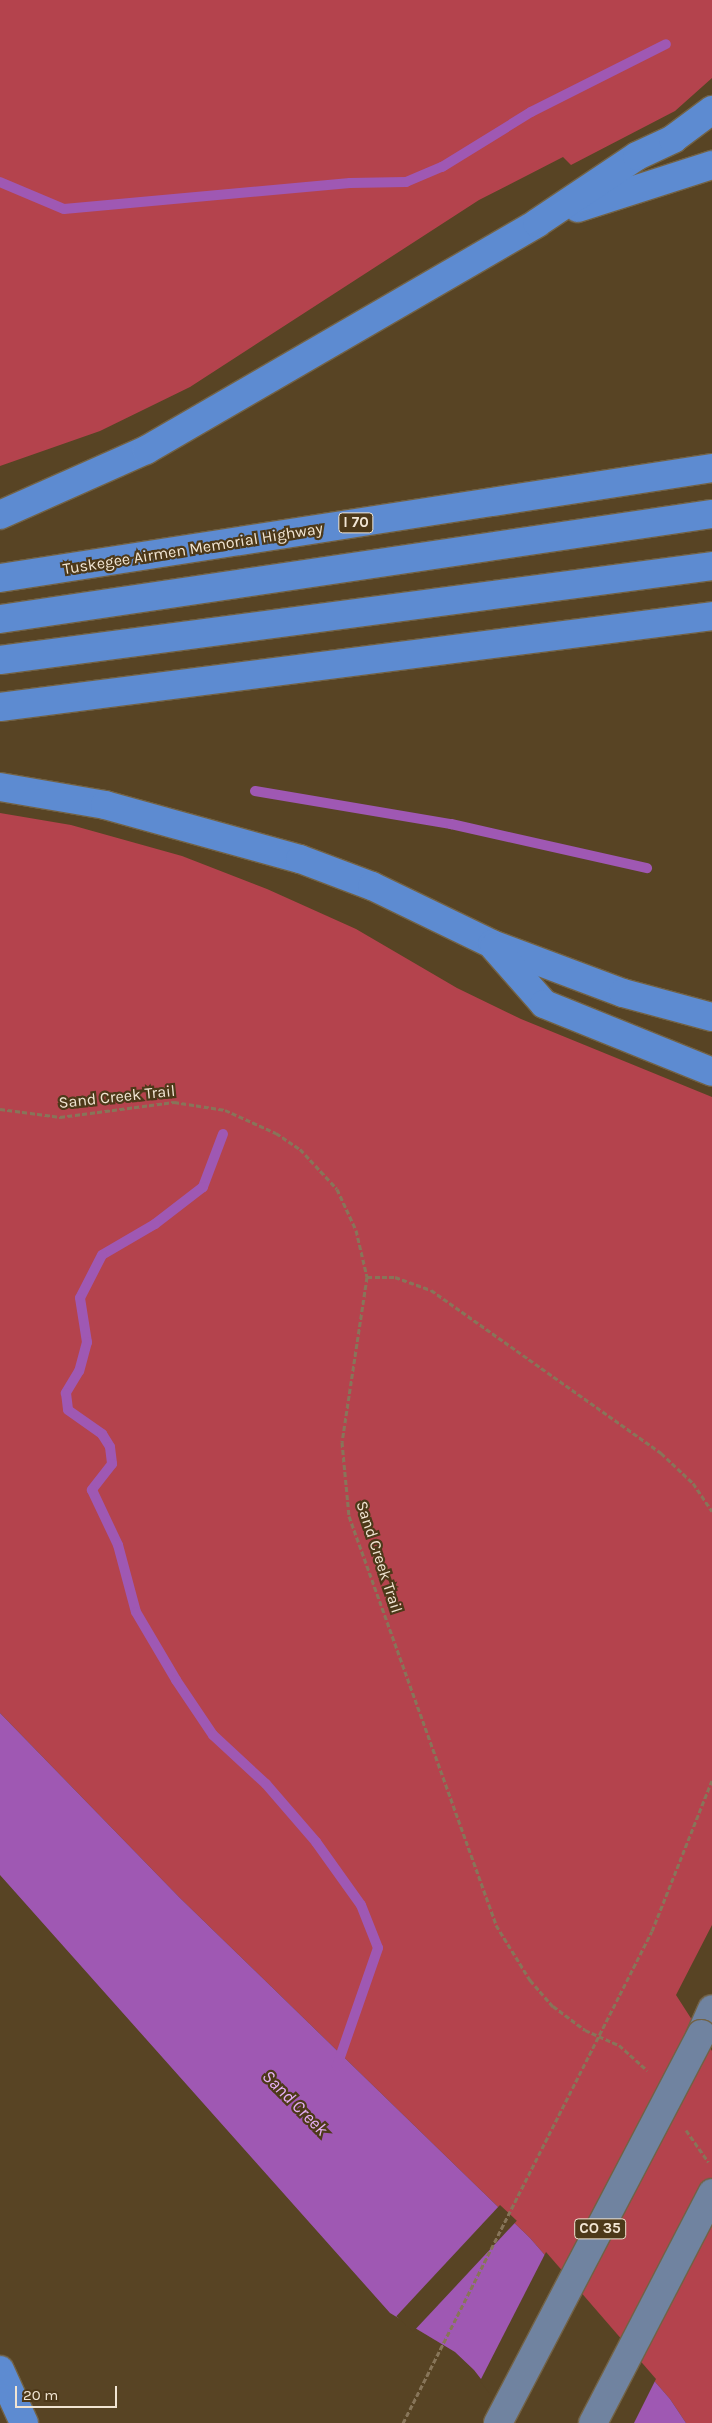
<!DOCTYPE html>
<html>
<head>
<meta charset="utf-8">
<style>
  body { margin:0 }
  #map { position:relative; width:712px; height:2423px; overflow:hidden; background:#584424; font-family:Karla,sans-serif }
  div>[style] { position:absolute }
  .green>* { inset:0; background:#b4434d }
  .water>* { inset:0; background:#9f58b3 }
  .pier>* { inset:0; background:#584424; transform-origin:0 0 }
  .stream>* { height:10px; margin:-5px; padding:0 5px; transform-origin:5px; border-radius:5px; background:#9f58b3 }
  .path>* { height:3px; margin-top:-1.5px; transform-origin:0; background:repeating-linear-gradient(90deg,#877559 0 5px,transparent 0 7.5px) }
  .roads { filter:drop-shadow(1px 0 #726245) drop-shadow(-1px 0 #726245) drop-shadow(0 1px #726245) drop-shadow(0 -1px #726245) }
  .major>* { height:28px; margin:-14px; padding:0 14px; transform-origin:14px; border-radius:14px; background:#7083a0 }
  .highway>* { height:28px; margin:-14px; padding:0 14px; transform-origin:14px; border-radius:14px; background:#5d8bd1 }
  .path-bridge>* { height:3px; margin-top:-1.5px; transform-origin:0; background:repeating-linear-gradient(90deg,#877559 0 5px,transparent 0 7.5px) }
  .bridges { filter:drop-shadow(1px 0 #726245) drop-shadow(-1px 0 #726245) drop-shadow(0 1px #726245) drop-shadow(0 -1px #726245) }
  .major-bridge>* { height:28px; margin:-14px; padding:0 14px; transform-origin:14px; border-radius:14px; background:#7083a0 }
  span { translate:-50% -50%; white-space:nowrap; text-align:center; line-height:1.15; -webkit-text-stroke:4.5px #4d3919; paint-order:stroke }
  .shield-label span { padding:1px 4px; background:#4d3919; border:1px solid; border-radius:4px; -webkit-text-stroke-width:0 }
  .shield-label { font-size:15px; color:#f1e5d3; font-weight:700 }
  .street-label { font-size:16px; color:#f1e5d3 }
  .water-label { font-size:18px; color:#e4aff4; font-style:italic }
  .scale { position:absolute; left:15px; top:2386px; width:102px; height:22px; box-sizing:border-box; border:2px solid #f1e5d3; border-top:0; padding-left:6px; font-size:15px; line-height:18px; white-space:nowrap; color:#f1e5d3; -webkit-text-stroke:4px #4d3919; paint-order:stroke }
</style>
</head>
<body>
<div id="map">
  <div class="green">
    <i style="clip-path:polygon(0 0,712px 0,712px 78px,675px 111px,571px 165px,563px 157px,479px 200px,190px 387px,100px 431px,0 466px)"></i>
    <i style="clip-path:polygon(0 813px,71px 825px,182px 856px,267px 889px,356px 929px,457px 988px,521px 1019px,712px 1097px,712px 1925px,676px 1995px,712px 2051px,712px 2423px,686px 2423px,670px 2399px,530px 2238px,179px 1897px,0 1713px)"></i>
  </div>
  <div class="water">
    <i style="clip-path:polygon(0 1713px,179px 1897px,530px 2238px,670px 2399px,686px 2423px,515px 2423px,474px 2370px,455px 2352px,390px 2313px,0 1875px)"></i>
  </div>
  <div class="pier">
    <i style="left:500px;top:2205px;width:23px;height:152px;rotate:43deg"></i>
    <i style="clip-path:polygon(546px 2252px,656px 2379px,634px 2423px,512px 2423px,480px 2381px)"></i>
  </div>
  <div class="stream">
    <i style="left:0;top:182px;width:69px;rotate:22.9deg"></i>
    <i style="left:64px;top:209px;width:287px;rotate:-5.2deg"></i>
    <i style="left:350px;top:183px;width:56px;rotate:-1deg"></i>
    <i style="left:406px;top:182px;width:39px;rotate:-23deg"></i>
    <i style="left:442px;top:167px;width:105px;rotate:-31.7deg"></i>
    <i style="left:531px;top:112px;width:151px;rotate:-26.7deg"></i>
    <i style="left:255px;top:791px;width:199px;rotate:9.6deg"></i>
    <i style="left:451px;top:824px;width:201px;rotate:12.7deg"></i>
    <i style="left:223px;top:1134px;width:57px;rotate:110.7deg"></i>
    <i style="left:203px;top:1187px;width:61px;rotate:142.4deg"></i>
    <i style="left:155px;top:1224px;width:61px;rotate:149.7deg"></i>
    <i style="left:102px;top:1255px;width:48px;rotate:117.1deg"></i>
    <i style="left:80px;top:1298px;width:45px;rotate:81deg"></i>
    <i style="left:87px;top:1342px;width:30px;rotate:105deg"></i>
    <i style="left:79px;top:1371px;width:26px;rotate:121deg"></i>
    <i style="left:66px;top:1393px;width:17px;rotate:83deg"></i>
    <i style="left:68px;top:1410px;width:42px;rotate:35.2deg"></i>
    <i style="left:102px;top:1434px;width:15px;rotate:58deg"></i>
    <i style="left:110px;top:1447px;width:17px;rotate:83deg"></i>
    <i style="left:112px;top:1464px;width:33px;rotate:128deg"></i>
    <i style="left:92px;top:1490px;width:61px;rotate:64.7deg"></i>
    <i style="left:118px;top:1545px;width:69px;rotate:75deg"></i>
    <i style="left:136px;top:1612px;width:79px;rotate:59.5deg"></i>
    <i style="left:176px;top:1680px;width:66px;rotate:56.1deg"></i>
    <i style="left:213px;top:1735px;width:72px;rotate:42.8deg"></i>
    <i style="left:266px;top:1784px;width:77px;rotate:49.2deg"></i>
    <i style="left:316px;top:1842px;width:77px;rotate:54.5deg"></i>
    <i style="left:361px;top:1905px;width:46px;rotate:68.4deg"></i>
    <i style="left:378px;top:1948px;width:125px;rotate:109.2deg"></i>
  </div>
  <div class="path">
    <i style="left:0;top:1109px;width:61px;rotate:7.6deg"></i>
    <i style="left:60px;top:1117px;width:115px;rotate:-7.5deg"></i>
    <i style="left:174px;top:1102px;width:52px;rotate:8.9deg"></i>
    <i style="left:225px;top:1110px;width:56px;rotate:24.3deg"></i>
    <i style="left:276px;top:1133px;width:29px;rotate:34deg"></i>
    <i style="left:300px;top:1149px;width:54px;rotate:47.2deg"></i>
    <i style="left:337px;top:1189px;width:45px;rotate:65.1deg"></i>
    <i style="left:356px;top:1230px;width:48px;rotate:76.8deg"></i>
    <i style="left:367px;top:1277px;width:167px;rotate:98.6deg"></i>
    <i style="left:342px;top:1442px;width:74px;rotate:84.6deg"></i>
    <i style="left:349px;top:1516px;width:435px;rotate:70.2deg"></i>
    <i style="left:496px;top:1925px;width:65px;rotate:58.3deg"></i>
    <i style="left:530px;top:1980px;width:35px;rotate:49deg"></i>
    <i style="left:553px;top:2006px;width:40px;rotate:37deg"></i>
    <i style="left:585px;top:2030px;width:37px;rotate:24deg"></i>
    <i style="left:619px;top:2045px;width:38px;rotate:42deg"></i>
    <i style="left:367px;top:1277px;width:28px"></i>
    <i style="left:395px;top:1277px;width:38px;rotate:20deg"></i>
    <i style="left:431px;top:1290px;width:282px;rotate:35.3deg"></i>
    <i style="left:661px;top:1453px;width:44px;rotate:43.2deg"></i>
    <i style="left:693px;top:1483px;width:34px;rotate:56deg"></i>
    <i style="left:652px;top:1931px;width:162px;rotate:-68.3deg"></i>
    <i style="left:686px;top:2130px;width:39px;rotate:55deg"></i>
  </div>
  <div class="roads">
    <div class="major">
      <i style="left:701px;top:2034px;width:27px;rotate:-66deg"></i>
      <i style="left:593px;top:2423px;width:259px;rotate:-62.6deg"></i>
    </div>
    <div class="highway">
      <i style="left:578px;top:208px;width:141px;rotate:-17.8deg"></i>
      <i style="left:0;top:515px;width:160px;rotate:-24deg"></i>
      <i style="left:146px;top:450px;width:452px;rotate:-30.1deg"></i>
      <i style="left:537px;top:223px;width:120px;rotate:-33.8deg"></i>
      <i style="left:637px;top:156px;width:40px;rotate:-25deg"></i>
      <i style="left:673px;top:139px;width:49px;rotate:-36.6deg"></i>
      <i style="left:0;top:578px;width:720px;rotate:-8.78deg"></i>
      <i style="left:0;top:619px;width:720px;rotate:-8.39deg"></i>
      <i style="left:0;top:660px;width:718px;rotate:-7.52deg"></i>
      <i style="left:0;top:707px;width:718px;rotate:-7.28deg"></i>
      <i style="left:0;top:787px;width:107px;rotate:9.7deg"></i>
      <i style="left:105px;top:805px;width:202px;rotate:15.5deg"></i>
      <i style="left:300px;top:859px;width:77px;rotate:20.6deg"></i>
      <i style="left:372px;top:886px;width:133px;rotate:25.8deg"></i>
      <i style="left:492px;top:944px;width:140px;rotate:20.5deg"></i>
      <i style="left:623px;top:993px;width:92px;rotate:15.1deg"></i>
      <i style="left:494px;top:947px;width:76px;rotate:48.7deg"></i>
      <i style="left:544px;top:1004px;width:181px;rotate:22deg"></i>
      <i style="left:0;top:2370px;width:58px;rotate:65.6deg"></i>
    </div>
  </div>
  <div class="path-bridge">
    <i style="left:403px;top:2423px;width:551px;rotate:-63.16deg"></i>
  </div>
  <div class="bridges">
    <div class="major-bridge">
      <i style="left:498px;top:2423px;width:439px;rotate:-62.4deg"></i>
    </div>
  </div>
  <div class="shield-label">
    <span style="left:356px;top:523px">I 70</span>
    <span style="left:600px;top:2229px">CO 35</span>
  </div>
  <div class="street-label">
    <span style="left:193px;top:549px;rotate:-9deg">Tuskegee Airmen Memorial Highway</span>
    <span style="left:117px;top:1097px;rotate:-6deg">Sand Creek Trail</span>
    <span style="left:379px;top:1557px;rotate:72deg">Sand Creek Trail</span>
  </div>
  <div class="water-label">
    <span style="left:295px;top:2103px;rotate:45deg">Sand Creek</span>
  </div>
  <div class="scale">20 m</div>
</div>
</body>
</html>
